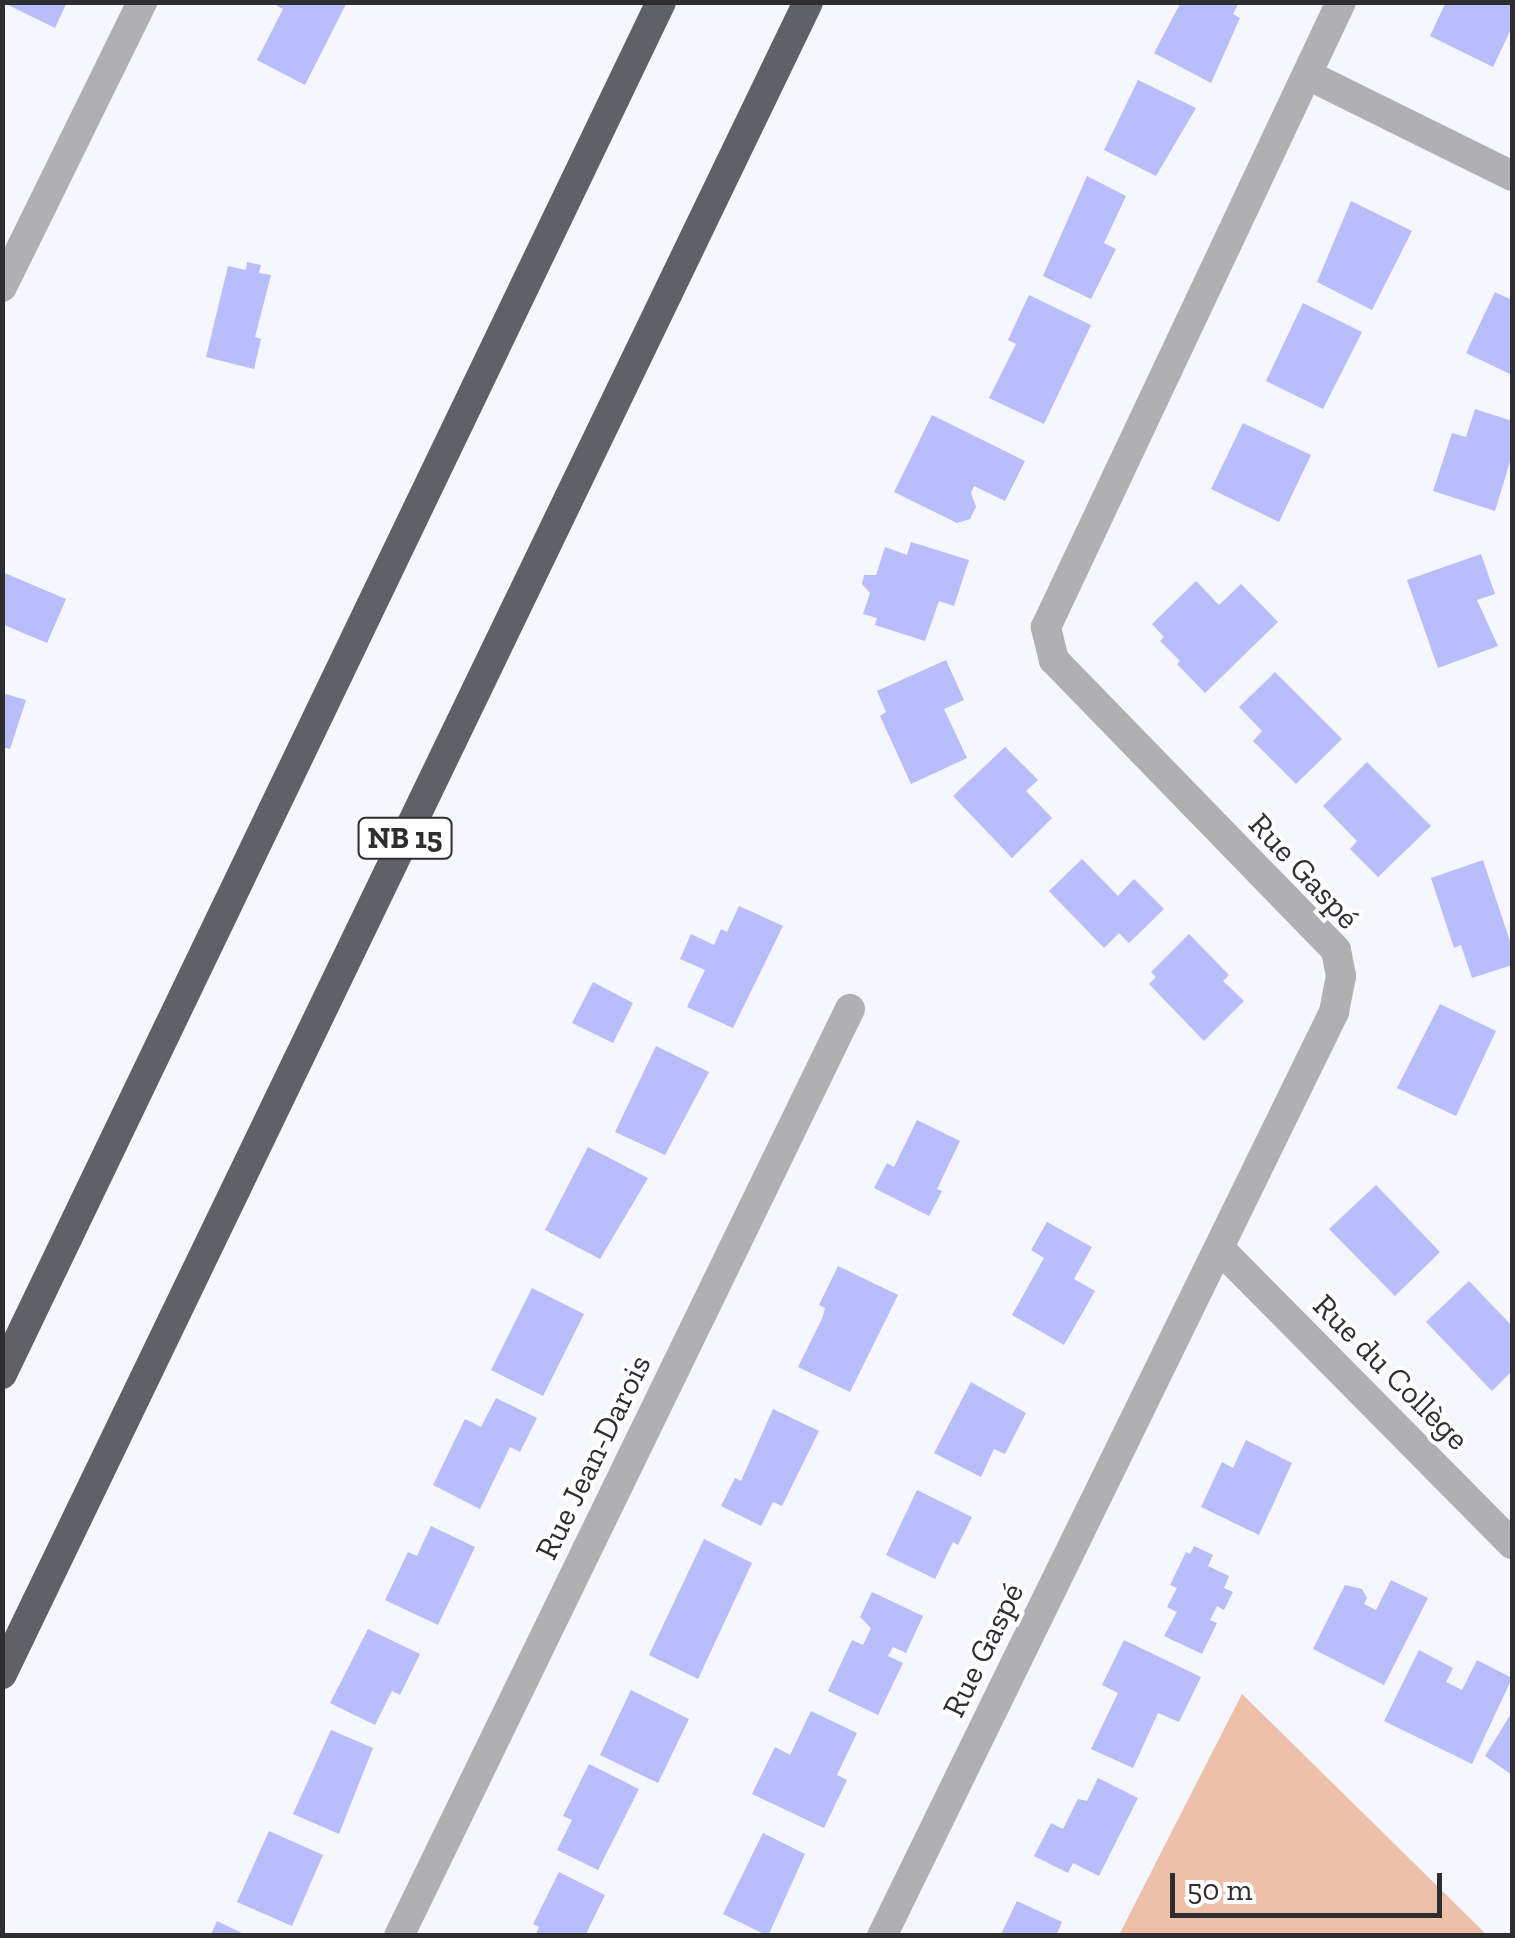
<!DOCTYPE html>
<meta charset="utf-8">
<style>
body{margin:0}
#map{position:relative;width:1515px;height:1938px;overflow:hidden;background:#f5f6fe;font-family:"Zilla Slab",serif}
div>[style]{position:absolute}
.green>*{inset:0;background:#eebfa9}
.building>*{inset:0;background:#b8bdfb}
.minor>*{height:30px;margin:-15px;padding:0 15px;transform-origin:15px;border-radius:15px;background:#b0b0b3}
.highway>*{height:30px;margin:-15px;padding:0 15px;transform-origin:15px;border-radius:15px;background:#606167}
span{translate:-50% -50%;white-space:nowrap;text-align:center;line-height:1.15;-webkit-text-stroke:8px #fff;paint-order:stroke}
.shield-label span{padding:2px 8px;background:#fff;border:2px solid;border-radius:8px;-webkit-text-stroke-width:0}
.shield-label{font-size:30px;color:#2e2e31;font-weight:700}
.street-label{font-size:32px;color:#2e2e31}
.frame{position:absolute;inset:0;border:5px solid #2e2e31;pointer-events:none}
.scale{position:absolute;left:1170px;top:1873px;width:272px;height:45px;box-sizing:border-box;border:5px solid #2e2e31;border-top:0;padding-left:12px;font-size:30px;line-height:35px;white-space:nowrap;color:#2e2e31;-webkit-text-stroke:8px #fff;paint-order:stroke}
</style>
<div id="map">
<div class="green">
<i style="clip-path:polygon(1242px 1694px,1487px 1935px,1119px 1935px)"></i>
</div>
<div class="building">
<i style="clip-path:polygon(2px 2px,67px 2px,55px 28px)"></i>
<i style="clip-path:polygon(270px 2px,347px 2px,305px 85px,257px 60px,283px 9px)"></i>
<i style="clip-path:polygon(1181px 2px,1239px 2px,1233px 14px,1240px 18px,1211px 83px,1154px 53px)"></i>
<i style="clip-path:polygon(1446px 2px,1512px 2px,1512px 27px,1493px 67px,1430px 36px)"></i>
<i style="clip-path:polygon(1138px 80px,1196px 108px,1156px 176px,1104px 150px)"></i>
<i style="clip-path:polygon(1087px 176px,1126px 196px,1104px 243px,1116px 249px,1091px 299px,1043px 276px)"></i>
<i style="clip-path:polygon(1351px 201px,1412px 231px,1372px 310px,1317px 282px)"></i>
<i style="clip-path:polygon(247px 262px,261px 265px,259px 273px,271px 275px,255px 337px,261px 339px,254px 369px,206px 357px,228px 266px,246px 270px)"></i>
<i style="clip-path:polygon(1495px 292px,1512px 300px,1512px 375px,1466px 353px)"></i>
<i style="clip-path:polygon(1029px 295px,1091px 325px,1044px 424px,989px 398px,1016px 344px,1008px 340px)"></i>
<i style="clip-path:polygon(1303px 303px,1362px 332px,1323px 409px,1266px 381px)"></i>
<i style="clip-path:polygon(1475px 409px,1512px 421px,1512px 455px,1495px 511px,1433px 491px,1452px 433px,1466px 437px)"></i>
<i style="clip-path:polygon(932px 415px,1025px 461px,1005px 501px,974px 486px,971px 493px,976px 507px,970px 519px,957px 523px,894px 492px)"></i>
<i style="clip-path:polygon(1243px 423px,1311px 455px,1279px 522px,1211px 489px)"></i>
<i style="clip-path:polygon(911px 542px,969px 560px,954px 606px,939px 601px,925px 641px,875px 625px,877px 618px,863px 614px,870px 593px,862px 584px,864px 575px,876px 575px,885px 547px,907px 555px)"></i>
<i style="clip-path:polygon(1481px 554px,1495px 594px,1477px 600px,1498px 646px,1438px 668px,1407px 580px)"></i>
<i style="clip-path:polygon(2px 572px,66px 599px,47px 643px,2px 624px)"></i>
<i style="clip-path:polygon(1196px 581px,1219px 605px,1241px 584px,1278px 622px,1205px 693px,1177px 664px,1180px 661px,1160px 641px,1164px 637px,1152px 624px)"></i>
<i style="clip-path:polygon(946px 660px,964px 700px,944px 709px,967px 758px,911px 784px,880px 716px,886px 712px,877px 691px)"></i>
<i style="clip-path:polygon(1275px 672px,1342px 739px,1296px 784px,1253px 741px,1262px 731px,1239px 707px)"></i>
<i style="clip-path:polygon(2px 693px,26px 700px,10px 749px,2px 747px)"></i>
<i style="clip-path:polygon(1005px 747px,1038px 780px,1026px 791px,1052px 818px,1012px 858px,953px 796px)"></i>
<i style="clip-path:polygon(1367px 762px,1431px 826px,1378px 877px,1350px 849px,1357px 841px,1323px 806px)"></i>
<i style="clip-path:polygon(1082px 859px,1118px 896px,1134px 879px,1164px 909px,1129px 943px,1119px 933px,1104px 948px,1049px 891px)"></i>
<i style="clip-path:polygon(1483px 860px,1512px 947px,1512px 965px,1472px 978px,1461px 945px,1454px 948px,1431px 878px)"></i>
<i style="clip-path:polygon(739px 906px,783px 926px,733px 1028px,687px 1007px,705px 970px,680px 959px,691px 934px,714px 945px,721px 929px,727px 932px)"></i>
<i style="clip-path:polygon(1189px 934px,1229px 975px,1223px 981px,1244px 1001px,1204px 1041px,1149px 984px,1156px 977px,1151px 972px)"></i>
<i style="clip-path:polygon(593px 982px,633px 1003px,613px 1043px,572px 1023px)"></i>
<i style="clip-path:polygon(1440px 1004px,1496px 1031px,1456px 1116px,1397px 1088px)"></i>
<i style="clip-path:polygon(656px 1046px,709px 1072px,665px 1155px,615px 1132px)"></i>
<i style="clip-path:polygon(917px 1120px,960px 1141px,937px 1189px,942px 1191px,929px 1216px,874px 1188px,887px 1163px,894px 1167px)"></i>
<i style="clip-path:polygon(588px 1147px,648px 1178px,600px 1259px,545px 1230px)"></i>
<i style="clip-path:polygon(1376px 1185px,1440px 1252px,1395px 1296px,1329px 1229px)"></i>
<i style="clip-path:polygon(1047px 1222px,1092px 1247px,1074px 1279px,1095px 1291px,1064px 1345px,1012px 1315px,1044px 1258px,1031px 1250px)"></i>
<i style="clip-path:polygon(838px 1266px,898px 1295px,850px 1392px,798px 1367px,822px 1319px,825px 1308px,819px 1305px)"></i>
<i style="clip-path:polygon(1469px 1281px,1512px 1326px,1512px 1371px,1492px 1391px,1426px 1322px)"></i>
<i style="clip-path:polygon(532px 1288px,584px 1314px,543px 1396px,491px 1370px)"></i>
<i style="clip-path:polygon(971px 1382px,1026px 1413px,1005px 1454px,994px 1449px,981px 1477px,934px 1453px)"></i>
<i style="clip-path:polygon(496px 1398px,537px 1418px,520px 1452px,510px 1447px,480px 1509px,433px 1485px,465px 1419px,481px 1427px)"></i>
<i style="clip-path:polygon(773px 1409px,819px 1431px,782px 1506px,773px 1502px,761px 1526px,721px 1506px,735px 1478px,741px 1481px)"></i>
<i style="clip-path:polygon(1246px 1440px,1292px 1463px,1259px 1535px,1201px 1507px,1222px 1462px,1233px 1468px)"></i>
<i style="clip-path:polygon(917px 1490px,972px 1517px,958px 1545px,953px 1542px,935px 1579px,886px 1555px)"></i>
<i style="clip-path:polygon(431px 1526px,475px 1547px,438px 1625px,385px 1600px,408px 1552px,417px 1556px)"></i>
<i style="clip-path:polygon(704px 1539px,752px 1563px,698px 1679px,649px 1655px)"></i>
<i style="clip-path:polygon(1194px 1546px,1213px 1555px,1208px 1566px,1229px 1576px,1224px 1588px,1233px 1592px,1224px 1610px,1217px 1606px,1210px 1620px,1217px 1623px,1202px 1654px,1164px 1636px,1177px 1612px,1167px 1607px,1177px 1588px,1170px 1585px,1186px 1552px,1190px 1554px)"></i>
<i style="clip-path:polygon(1391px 1580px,1428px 1598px,1384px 1685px,1313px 1649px,1345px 1585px,1362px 1589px,1367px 1598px,1364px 1604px,1376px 1610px)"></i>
<i style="clip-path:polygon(872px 1592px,923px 1616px,906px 1653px,893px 1647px,888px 1656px,903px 1663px,878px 1715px,828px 1691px,852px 1640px,863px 1645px,871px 1628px,860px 1617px)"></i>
<i style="clip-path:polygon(368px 1629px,420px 1654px,400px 1695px,392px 1691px,375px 1725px,330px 1703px)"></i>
<i style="clip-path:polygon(1124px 1640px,1201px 1677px,1179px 1722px,1158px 1713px,1133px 1768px,1091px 1749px,1118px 1693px,1102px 1685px)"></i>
<i style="clip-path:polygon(1419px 1650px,1453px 1668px,1446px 1682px,1462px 1690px,1477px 1660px,1512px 1678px,1472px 1764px,1384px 1721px)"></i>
<i style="clip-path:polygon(631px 1690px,689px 1719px,658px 1783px,600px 1755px)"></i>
<i style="clip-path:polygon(811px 1711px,857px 1733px,837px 1775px,847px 1780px,824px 1828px,752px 1794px,775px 1747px,790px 1755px)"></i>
<i style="clip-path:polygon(1512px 1712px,1512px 1775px,1485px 1756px)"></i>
<i style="clip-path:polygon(331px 1730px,373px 1748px,339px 1834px,293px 1814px)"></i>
<i style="clip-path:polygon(589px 1764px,639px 1789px,598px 1870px,557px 1850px,572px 1820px,563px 1816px)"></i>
<i style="clip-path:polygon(1098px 1778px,1138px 1798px,1099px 1876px,1073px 1863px,1068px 1873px,1034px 1856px,1051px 1823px,1063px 1829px,1078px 1799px,1087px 1801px)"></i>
<i style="clip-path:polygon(269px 1831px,323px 1855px,292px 1926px,237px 1902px)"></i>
<i style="clip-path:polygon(763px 1833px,805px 1854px,768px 1936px,723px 1914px)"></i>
<i style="clip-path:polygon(559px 1872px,605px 1895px,585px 1936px,535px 1936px,539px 1927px,533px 1924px)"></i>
<i style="clip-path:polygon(1017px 1901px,1062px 1922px,1056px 1936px,1000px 1936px)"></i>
<i style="clip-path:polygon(217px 1921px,248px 1936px,210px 1936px)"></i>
</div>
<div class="minor">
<i style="left:1310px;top:76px;width:225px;rotate:26.3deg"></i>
<i style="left:2px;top:287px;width:318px;rotate:-63.8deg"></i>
<i style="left:1220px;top:1249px;width:415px;rotate:45.3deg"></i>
<i style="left:399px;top:1936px;width:1031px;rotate:-64.06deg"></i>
<i style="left:882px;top:1936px;width:1029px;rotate:-63.93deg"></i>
<i style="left:1334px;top:1012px;width:37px;rotate:-79deg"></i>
<i style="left:1341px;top:976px;width:26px;rotate:-101deg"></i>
<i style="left:1336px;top:950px;width:405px;rotate:-134.2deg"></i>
<i style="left:1054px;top:660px;width:34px;rotate:-104deg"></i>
<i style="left:1046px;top:627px;width:691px;rotate:-64.73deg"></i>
</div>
<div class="highway">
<i style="left:2px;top:1374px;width:1522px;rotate:-64.34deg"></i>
<i style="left:2px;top:1674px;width:1856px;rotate:-64.26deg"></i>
</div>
<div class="shield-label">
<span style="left:405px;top:838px">NB 15</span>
</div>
<div class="street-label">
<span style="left:1304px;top:871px;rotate:47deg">Rue Gaspé</span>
<span style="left:1391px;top:1372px;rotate:45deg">Rue du Collège</span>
<span style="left:593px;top:1457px;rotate:-64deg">Rue Jean-Darois</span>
<span style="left:983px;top:1650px;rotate:-64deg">Rue Gaspé</span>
</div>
<div class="frame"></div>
<div class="scale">50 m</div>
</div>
